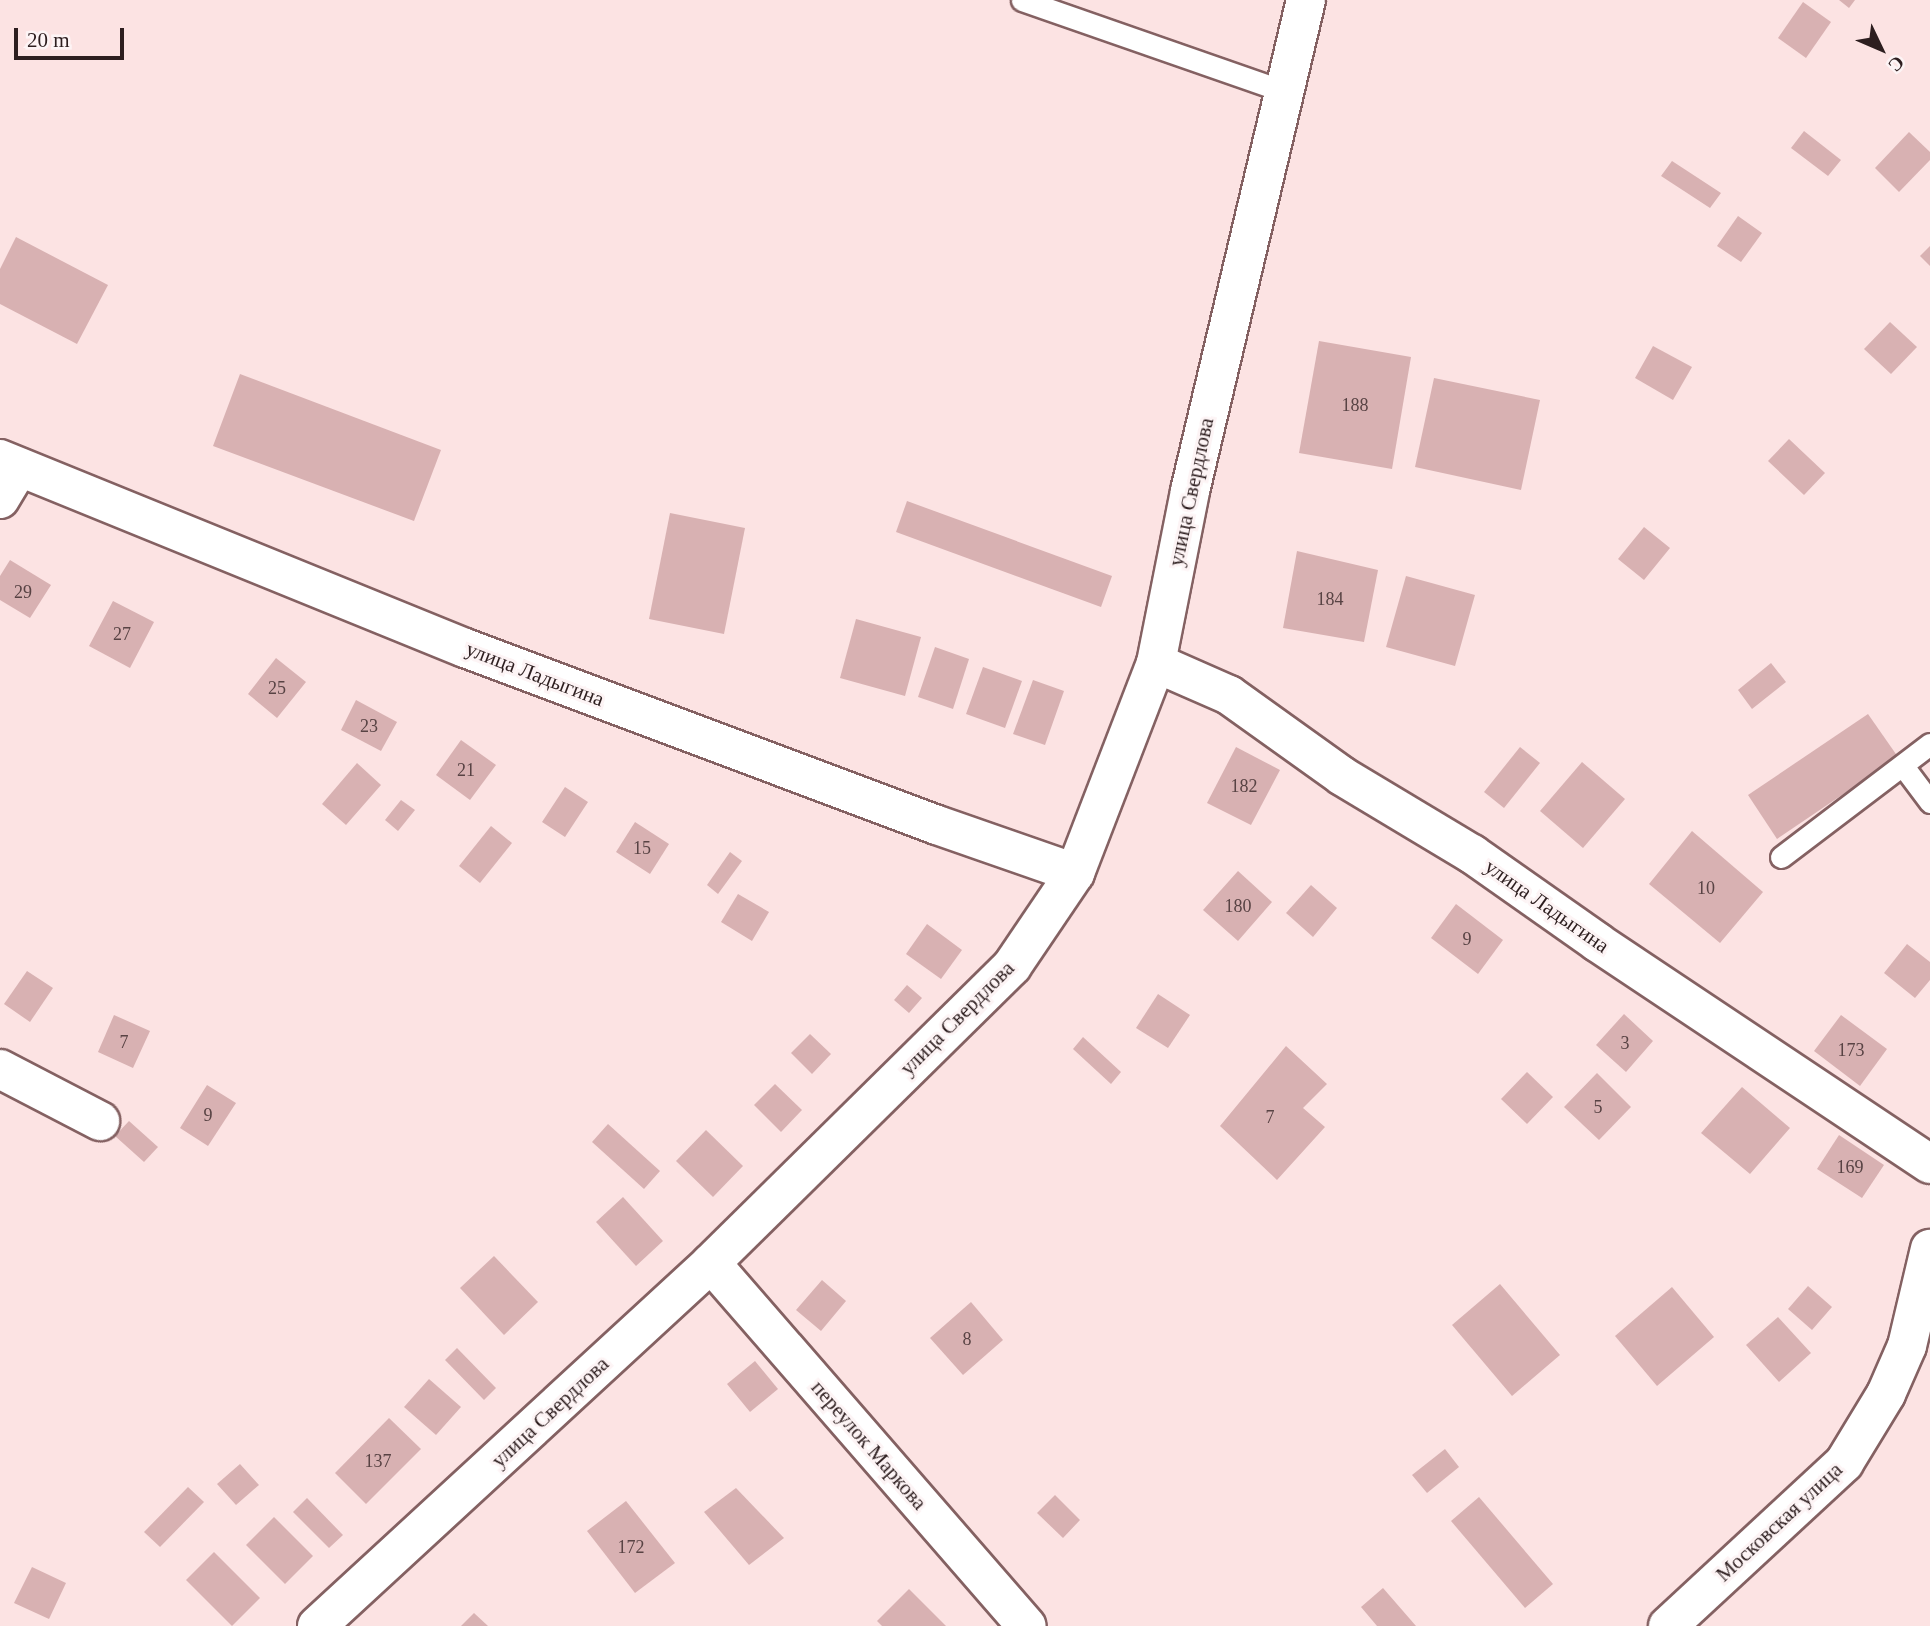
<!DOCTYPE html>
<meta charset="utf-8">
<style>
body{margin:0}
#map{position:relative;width:1930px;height:1626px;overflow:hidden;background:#fce3e3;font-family:"Times New Roman",serif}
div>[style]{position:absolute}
.building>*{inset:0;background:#d8b1b2}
.roads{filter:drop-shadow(2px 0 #846162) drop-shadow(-2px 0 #846162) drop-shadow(0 2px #846162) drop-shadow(0 -2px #846162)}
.service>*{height:21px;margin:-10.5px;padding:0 10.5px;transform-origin:10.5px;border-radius:10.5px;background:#fff}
.minor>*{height:38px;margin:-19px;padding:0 19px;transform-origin:19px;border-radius:19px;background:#fff}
span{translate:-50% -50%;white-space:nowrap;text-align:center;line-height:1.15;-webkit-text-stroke:6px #fdf4f5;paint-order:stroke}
.number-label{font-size:18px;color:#584344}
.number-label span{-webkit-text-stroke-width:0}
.street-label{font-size:21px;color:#2d1e1f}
.north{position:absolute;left:1846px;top:14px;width:70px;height:70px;-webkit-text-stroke:5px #fdf4f5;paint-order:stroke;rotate:134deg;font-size:19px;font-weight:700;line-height:28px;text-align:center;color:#2d1e1f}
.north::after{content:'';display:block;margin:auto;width:24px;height:32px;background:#2d1e1f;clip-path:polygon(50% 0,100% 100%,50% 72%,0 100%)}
.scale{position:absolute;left:14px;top:28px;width:110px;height:32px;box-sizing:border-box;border:4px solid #2d1e1f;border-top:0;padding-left:9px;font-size:21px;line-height:24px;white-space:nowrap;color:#2d1e1f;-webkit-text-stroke:5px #fdf4f5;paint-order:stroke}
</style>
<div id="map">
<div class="building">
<i style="clip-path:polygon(1839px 0,1855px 0,1849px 8px)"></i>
<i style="clip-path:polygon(1803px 2px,1831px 22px,1806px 58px,1778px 38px)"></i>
<i style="clip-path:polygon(1804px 131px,1841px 160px,1828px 176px,1791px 148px)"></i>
<i style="clip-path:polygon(1909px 132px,1930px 152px,1930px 160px,1899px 192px,1875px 168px)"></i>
<i style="clip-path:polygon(1672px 161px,1721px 193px,1710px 208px,1661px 176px)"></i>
<i style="clip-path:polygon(1738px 216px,1762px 233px,1741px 262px,1717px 246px)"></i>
<i style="clip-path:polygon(16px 237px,108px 285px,77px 344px,0 304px,0 269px)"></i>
<i style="clip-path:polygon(1930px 246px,1930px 266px,1920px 256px)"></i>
<i style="clip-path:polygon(1890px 322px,1917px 347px,1891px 374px,1864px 349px)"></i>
<i style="clip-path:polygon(1319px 341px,1411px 357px,1392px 469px,1299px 453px)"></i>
<i style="clip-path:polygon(1653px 346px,1692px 367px,1673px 400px,1635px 378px)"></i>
<i style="clip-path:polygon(240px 374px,441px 450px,414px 521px,213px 446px)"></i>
<i style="clip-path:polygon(1434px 378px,1540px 400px,1521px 490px,1415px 467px)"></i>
<i style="clip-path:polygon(1789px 439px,1825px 473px,1804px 495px,1768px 461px)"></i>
<i style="clip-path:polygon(907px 501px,1112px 576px,1101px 607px,896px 532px)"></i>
<i style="clip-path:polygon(670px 513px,745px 528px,724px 634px,649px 619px)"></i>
<i style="clip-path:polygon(1644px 527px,1670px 548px,1644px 580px,1618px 559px)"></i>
<i style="clip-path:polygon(1297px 551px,1378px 570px,1364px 642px,1283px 628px)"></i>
<i style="clip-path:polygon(10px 560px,51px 585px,30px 618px,0 600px,0 576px)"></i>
<i style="clip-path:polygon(1406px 576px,1475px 595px,1455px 666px,1386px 647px)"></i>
<i style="clip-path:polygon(113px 601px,154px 622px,130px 668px,89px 646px)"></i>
<i style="clip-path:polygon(856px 619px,921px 637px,905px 696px,840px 678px)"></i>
<i style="clip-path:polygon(935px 647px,969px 659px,953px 709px,918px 697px)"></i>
<i style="clip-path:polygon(276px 658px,306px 682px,277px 718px,248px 694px)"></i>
<i style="clip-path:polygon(1771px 663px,1786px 682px,1752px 709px,1738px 690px)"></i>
<i style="clip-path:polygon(983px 667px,1022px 681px,1005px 728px,966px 714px)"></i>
<i style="clip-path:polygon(1033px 680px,1064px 691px,1045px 745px,1013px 734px)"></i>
<i style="clip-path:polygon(356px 700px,397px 722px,381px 751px,341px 730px)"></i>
<i style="clip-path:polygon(1868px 714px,1898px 757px,1777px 839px,1748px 795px)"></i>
<i style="clip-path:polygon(461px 740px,496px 765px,470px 800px,436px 775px)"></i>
<i style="clip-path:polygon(1236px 747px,1280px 770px,1251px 825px,1207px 803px)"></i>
<i style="clip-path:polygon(1520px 747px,1540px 763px,1504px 808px,1484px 792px)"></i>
<i style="clip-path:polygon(1582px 762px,1625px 799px,1583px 848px,1540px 811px)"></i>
<i style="clip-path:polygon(357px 763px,381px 785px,346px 825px,322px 804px)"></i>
<i style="clip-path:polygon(565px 787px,588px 802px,565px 837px,542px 822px)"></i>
<i style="clip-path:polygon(401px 800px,415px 810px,398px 831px,385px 820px)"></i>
<i style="clip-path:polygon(635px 822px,669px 844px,650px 874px,616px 852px)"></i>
<i style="clip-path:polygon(491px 826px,512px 843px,480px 883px,459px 866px)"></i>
<i style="clip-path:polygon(1692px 831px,1763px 892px,1720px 943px,1649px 884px)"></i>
<i style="clip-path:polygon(730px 852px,742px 861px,718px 894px,707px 885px)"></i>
<i style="clip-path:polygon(1238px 871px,1272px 902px,1238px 941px,1203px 910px)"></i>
<i style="clip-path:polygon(1311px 885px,1337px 908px,1313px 937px,1286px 913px)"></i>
<i style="clip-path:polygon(738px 894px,769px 912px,752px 941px,721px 922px)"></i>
<i style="clip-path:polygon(1456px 904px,1503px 940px,1478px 974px,1431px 938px)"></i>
<i style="clip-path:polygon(927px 924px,962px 950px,941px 979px,906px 954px)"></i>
<i style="clip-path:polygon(1907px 944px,1930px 962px,1930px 980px,1915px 998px,1884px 973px)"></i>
<i style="clip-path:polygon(27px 971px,53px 988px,30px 1022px,4px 1004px)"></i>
<i style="clip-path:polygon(907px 985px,922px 998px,909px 1013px,894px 1000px)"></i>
<i style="clip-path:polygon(1158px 994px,1190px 1015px,1168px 1048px,1136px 1028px)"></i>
<i style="clip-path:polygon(1624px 1014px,1653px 1041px,1626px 1072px,1596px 1045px)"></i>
<i style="clip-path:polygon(114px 1015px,150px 1031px,133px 1068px,98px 1052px)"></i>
<i style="clip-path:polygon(1841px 1015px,1887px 1049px,1860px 1086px,1814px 1051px)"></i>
<i style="clip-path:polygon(810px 1034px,831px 1054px,812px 1074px,791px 1053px)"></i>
<i style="clip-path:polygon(1083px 1037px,1121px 1072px,1111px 1084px,1073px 1049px)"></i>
<i style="clip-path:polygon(1286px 1046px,1327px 1084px,1303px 1108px,1325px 1127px,1277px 1180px,1220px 1126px)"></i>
<i style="clip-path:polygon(1527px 1072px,1553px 1097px,1527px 1124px,1501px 1099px)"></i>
<i style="clip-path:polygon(1597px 1073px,1631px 1107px,1599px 1140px,1564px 1107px)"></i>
<i style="clip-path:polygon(775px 1084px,802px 1110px,781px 1132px,754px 1105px)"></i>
<i style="clip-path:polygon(207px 1085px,236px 1103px,208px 1146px,180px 1128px)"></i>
<i style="clip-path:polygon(1742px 1087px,1790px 1128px,1750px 1174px,1701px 1133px)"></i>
<i style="clip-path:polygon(129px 1121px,158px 1147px,144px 1162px,115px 1136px)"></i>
<i style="clip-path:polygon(608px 1124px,660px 1171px,644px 1189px,592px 1142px)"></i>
<i style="clip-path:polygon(706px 1130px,743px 1166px,713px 1197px,676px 1161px)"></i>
<i style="clip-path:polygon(1839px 1135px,1884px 1165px,1862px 1198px,1817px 1169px)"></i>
<i style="clip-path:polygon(623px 1197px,663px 1241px,636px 1266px,596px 1222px)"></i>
<i style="clip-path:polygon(494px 1256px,538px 1302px,504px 1335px,460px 1288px)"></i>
<i style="clip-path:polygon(822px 1280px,846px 1301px,821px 1331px,796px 1310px)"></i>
<i style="clip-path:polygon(1500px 1284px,1560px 1355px,1512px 1396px,1452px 1325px)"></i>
<i style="clip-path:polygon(1808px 1286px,1832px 1307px,1812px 1330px,1788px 1309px)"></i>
<i style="clip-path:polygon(1672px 1287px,1714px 1337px,1657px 1386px,1615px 1336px)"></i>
<i style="clip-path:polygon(971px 1302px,1003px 1340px,963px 1375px,930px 1338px)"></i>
<i style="clip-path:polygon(1778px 1317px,1811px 1353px,1779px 1382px,1746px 1345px)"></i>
<i style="clip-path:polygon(457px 1348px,496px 1388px,484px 1400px,445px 1360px)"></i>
<i style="clip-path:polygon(755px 1361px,778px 1389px,750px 1412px,727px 1384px)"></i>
<i style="clip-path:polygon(429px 1379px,461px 1407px,436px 1435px,404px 1407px)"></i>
<i style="clip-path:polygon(389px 1418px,421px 1449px,366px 1504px,335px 1473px)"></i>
<i style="clip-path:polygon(1445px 1449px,1459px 1467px,1427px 1493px,1412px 1475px)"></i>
<i style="clip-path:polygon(240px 1464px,259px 1485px,236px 1505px,217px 1484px)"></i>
<i style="clip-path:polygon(188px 1487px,204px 1502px,160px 1547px,144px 1532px)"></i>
<i style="clip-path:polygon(736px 1488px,784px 1538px,749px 1565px,704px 1512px)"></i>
<i style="clip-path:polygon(1055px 1495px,1080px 1520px,1063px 1538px,1037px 1513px)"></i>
<i style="clip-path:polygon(1479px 1497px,1553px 1584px,1525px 1608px,1451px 1521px)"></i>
<i style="clip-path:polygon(307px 1498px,343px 1535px,329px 1548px,293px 1512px)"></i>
<i style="clip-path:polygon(626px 1501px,675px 1563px,635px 1593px,587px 1531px)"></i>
<i style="clip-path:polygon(274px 1517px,313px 1556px,285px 1584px,246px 1545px)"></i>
<i style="clip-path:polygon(214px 1552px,260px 1598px,232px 1626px,186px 1580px)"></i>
<i style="clip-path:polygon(32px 1567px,66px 1583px,49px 1619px,14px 1603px)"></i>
<i style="clip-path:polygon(1383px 1588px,1416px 1626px,1377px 1626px,1361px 1607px)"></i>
<i style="clip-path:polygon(909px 1589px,946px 1626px,882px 1626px,877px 1621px)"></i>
<i style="clip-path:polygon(474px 1613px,488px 1626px,461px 1626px)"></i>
</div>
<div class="roads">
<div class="service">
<i style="left:1022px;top:0;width:277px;rotate:19.2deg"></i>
<i style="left:1903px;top:766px;width:45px;rotate:53.1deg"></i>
<i style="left:1781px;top:857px;width:187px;rotate:-37.2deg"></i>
</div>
<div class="minor">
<i style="left:0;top:459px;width:502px;rotate:22.12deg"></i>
<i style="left:465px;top:648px;width:504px;rotate:20.56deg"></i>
<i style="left:937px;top:825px;width:146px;rotate:19.2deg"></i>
<i style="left:0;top:499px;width:37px;rotate:-59deg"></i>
<i style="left:1156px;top:663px;width:80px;rotate:23.7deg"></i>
<i style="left:1229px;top:695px;width:139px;rotate:35.6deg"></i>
<i style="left:1342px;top:776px;width:152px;rotate:31deg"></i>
<i style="left:1472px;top:854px;width:153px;rotate:35.1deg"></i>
<i style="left:1597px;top:942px;width:400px;rotate:33.7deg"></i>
<i style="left:0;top:1069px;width:113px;rotate:27.5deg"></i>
<i style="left:711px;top:1263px;width:481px;rotate:49deg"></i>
<i style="left:317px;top:1626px;width:536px;rotate:-42.65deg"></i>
<i style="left:711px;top:1263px;width:423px;rotate:-44.6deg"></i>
<i style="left:1012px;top:966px;width:112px;rotate:-55.9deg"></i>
<i style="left:1075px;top:873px;width:225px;rotate:-68.9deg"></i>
<i style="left:1156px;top:663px;width:175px;rotate:-78.8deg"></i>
<i style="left:1190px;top:491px;width:505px;rotate:-76.71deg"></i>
<i style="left:1668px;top:1626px;width:240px;rotate:-42.8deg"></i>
<i style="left:1844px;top:1463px;width:81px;rotate:-58.7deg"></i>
<i style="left:1886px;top:1394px;width:52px;rotate:-66.4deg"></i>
<i style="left:1907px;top:1346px;width:100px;rotate:-76.7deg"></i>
</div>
</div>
<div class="number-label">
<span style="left:1355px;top:405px">188</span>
<span style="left:23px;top:592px">29</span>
<span style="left:1330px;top:599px">184</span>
<span style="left:122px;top:634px">27</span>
<span style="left:277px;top:688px">25</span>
<span style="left:369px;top:726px">23</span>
<span style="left:466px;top:770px">21</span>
<span style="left:1244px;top:786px">182</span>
<span style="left:642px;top:848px">15</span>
<span style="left:1706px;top:888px">10</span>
<span style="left:1238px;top:906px">180</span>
<span style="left:1467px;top:939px">9</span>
<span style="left:124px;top:1042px">7</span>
<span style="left:1625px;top:1043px">3</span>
<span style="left:1851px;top:1050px">173</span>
<span style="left:1598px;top:1107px">5</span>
<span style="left:208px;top:1115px">9</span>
<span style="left:1270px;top:1117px">7</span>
<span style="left:1850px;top:1167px">169</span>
<span style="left:967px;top:1339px">8</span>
<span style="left:378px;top:1461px">137</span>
<span style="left:631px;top:1547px">172</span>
</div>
<div class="street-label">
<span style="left:1191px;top:492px;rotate:-78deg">улица Свердлова</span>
<span style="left:535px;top:674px;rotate:21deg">улица Ладыгина</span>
<span style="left:1547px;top:906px;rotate:35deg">улица Ладыгина</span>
<span style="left:957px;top:1018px;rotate:-45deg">улица Свердлова</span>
<span style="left:550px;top:1412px;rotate:-43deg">улица Свердлова</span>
<span style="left:869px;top:1445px;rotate:49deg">переулок Маркова</span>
<span style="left:1779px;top:1522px;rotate:-43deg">Московская улица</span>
</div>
<div class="north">С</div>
<div class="scale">20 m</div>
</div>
